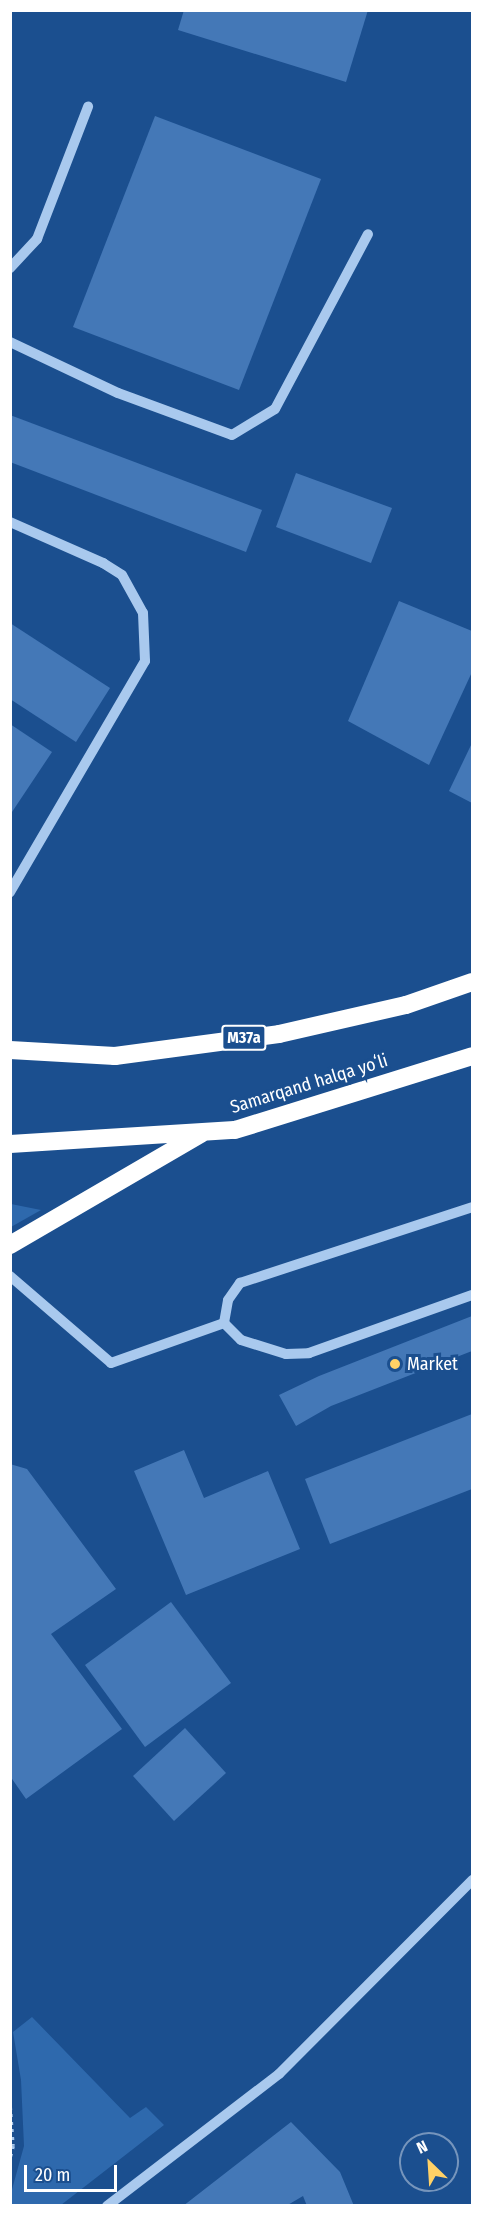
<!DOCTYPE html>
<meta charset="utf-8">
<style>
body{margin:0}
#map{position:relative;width:483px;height:2216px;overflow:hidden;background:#1b4f8f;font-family:"Fira Sans Condensed",sans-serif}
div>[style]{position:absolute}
.green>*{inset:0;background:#2e69ad}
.building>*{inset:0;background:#4478b7}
.path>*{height:4px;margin-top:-2px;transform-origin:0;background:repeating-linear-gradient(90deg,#a9c9ee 0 3px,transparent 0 7.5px)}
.minor>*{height:10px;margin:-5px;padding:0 5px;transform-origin:5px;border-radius:5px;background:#a9c9ee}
.highway>*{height:18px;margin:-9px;padding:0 9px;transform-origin:9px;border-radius:9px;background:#fff}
.dots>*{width:16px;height:16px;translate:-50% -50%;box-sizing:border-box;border:3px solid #1b4f8f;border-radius:50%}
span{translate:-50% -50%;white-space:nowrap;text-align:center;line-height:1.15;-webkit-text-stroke:6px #1b4f8f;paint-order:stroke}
.shield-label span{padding:2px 4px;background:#1b4f8f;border:2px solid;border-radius:4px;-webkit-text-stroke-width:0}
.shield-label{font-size:16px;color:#fff;font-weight:700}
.street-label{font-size:18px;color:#fff}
.poi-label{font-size:18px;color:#fff}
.left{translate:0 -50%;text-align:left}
.frame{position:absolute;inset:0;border:12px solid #fff;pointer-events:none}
.north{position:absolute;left:399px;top:2132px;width:60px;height:60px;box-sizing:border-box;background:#1b4f8f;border:2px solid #7695bc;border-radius:50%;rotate:335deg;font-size:16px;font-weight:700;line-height:24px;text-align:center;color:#fff}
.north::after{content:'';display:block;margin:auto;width:21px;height:27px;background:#ffd166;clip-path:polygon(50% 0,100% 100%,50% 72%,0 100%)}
.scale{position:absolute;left:24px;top:2165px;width:93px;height:27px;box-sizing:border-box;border:3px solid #fff;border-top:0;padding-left:8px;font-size:18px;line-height:21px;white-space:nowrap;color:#fff;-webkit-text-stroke:4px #1b4f8f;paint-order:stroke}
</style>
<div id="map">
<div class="green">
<i style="clip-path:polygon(11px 1204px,41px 1210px,11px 1227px)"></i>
<i style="clip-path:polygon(32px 2017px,130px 2118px,146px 2107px,164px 2125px,61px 2205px,11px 2205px,11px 2193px,24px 2146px,21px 2080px,13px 2032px)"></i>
</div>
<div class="building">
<i style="clip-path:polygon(184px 10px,368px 10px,346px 82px,178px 30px)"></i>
<i style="clip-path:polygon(155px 116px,321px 179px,239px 390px,73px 327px)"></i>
<i style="clip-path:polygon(10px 415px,262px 510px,246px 552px,10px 462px)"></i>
<i style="clip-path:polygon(296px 473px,392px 508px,371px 563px,276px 527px)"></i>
<i style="clip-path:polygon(399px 601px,472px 631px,472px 672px,429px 765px,348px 721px)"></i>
<i style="clip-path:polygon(10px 623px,110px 688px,76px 742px,10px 699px)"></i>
<i style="clip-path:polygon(10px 724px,52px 752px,10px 815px)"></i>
<i style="clip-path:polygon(472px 743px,472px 803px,449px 791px)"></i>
<i style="clip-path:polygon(472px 1316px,472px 1351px,331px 1406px,296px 1426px,279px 1395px,319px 1376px)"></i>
<i style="clip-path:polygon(472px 1414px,472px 1489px,330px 1544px,305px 1479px)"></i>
<i style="clip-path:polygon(184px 1450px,204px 1498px,268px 1471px,300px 1549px,186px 1595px,134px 1471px)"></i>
<i style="clip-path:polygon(10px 1464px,27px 1469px,116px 1589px,51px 1634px,122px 1729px,26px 1799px,10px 1776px)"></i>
<i style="clip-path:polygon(171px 1602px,231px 1683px,145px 1747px,85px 1665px)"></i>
<i style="clip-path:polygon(185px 1728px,226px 1773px,174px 1821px,133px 1776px)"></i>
<i style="clip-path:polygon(291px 2122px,340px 2172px,354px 2206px,307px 2206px,303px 2196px,286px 2206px,183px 2206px)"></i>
</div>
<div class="path">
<i style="left:10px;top:2107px;width:39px;rotate:86deg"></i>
<i style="left:13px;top:2146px;width:11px;rotate:105deg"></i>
</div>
<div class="minor">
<i style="left:10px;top:268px;width:40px;rotate:-47deg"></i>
<i style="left:37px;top:239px;width:142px;rotate:-68.9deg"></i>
<i style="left:10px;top:342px;width:119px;rotate:25.3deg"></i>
<i style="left:118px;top:393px;width:121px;rotate:20.2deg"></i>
<i style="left:232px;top:435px;width:50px;rotate:-31.2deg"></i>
<i style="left:275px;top:409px;width:198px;rotate:-62deg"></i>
<i style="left:10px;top:522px;width:102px;rotate:23.8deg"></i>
<i style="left:103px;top:563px;width:22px;rotate:32deg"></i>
<i style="left:122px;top:575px;width:43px;rotate:61.1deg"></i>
<i style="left:143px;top:613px;width:48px;rotate:87.6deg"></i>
<i style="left:145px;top:661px;width:268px;rotate:120.3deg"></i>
<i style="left:10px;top:1276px;width:133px;rotate:40.7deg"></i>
<i style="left:111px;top:1363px;width:120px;rotate:-19.5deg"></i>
<i style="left:224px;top:1323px;width:24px;rotate:45deg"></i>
<i style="left:241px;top:1340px;width:47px;rotate:17.3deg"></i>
<i style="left:286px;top:1354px;width:23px;rotate:-2deg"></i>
<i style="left:309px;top:1353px;width:173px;rotate:-19.6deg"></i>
<i style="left:224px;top:1323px;width:23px;rotate:-80deg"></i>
<i style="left:228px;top:1300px;width:21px;rotate:-55deg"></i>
<i style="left:240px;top:1283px;width:244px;rotate:-18.1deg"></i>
<i style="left:107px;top:2206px;width:217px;rotate:-37.5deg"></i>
<i style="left:279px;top:2074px;width:274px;rotate:-45.1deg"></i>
</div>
<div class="highway">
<i style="left:10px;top:1050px;width:105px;rotate:3.3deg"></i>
<i style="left:115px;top:1056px;width:165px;rotate:-7.6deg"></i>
<i style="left:279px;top:1034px;width:130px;rotate:-12.9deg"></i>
<i style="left:406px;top:1005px;width:70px;rotate:-19.2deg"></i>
<i style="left:10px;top:1144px;width:225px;rotate:-3.6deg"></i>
<i style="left:235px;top:1130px;width:248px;rotate:-17.3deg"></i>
<i style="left:10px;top:1245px;width:221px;rotate:-30.2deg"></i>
</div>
<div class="dots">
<i style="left:395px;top:1364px;background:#ffd166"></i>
</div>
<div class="shield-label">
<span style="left:244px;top:1038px">M37a</span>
</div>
<div class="street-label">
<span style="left:309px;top:1084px;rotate:-17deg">Samarqand halqa yoʻli</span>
</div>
<div class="poi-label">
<span class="left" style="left:407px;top:1364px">Market</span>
</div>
<div class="frame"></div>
<div class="north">N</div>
<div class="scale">20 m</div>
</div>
